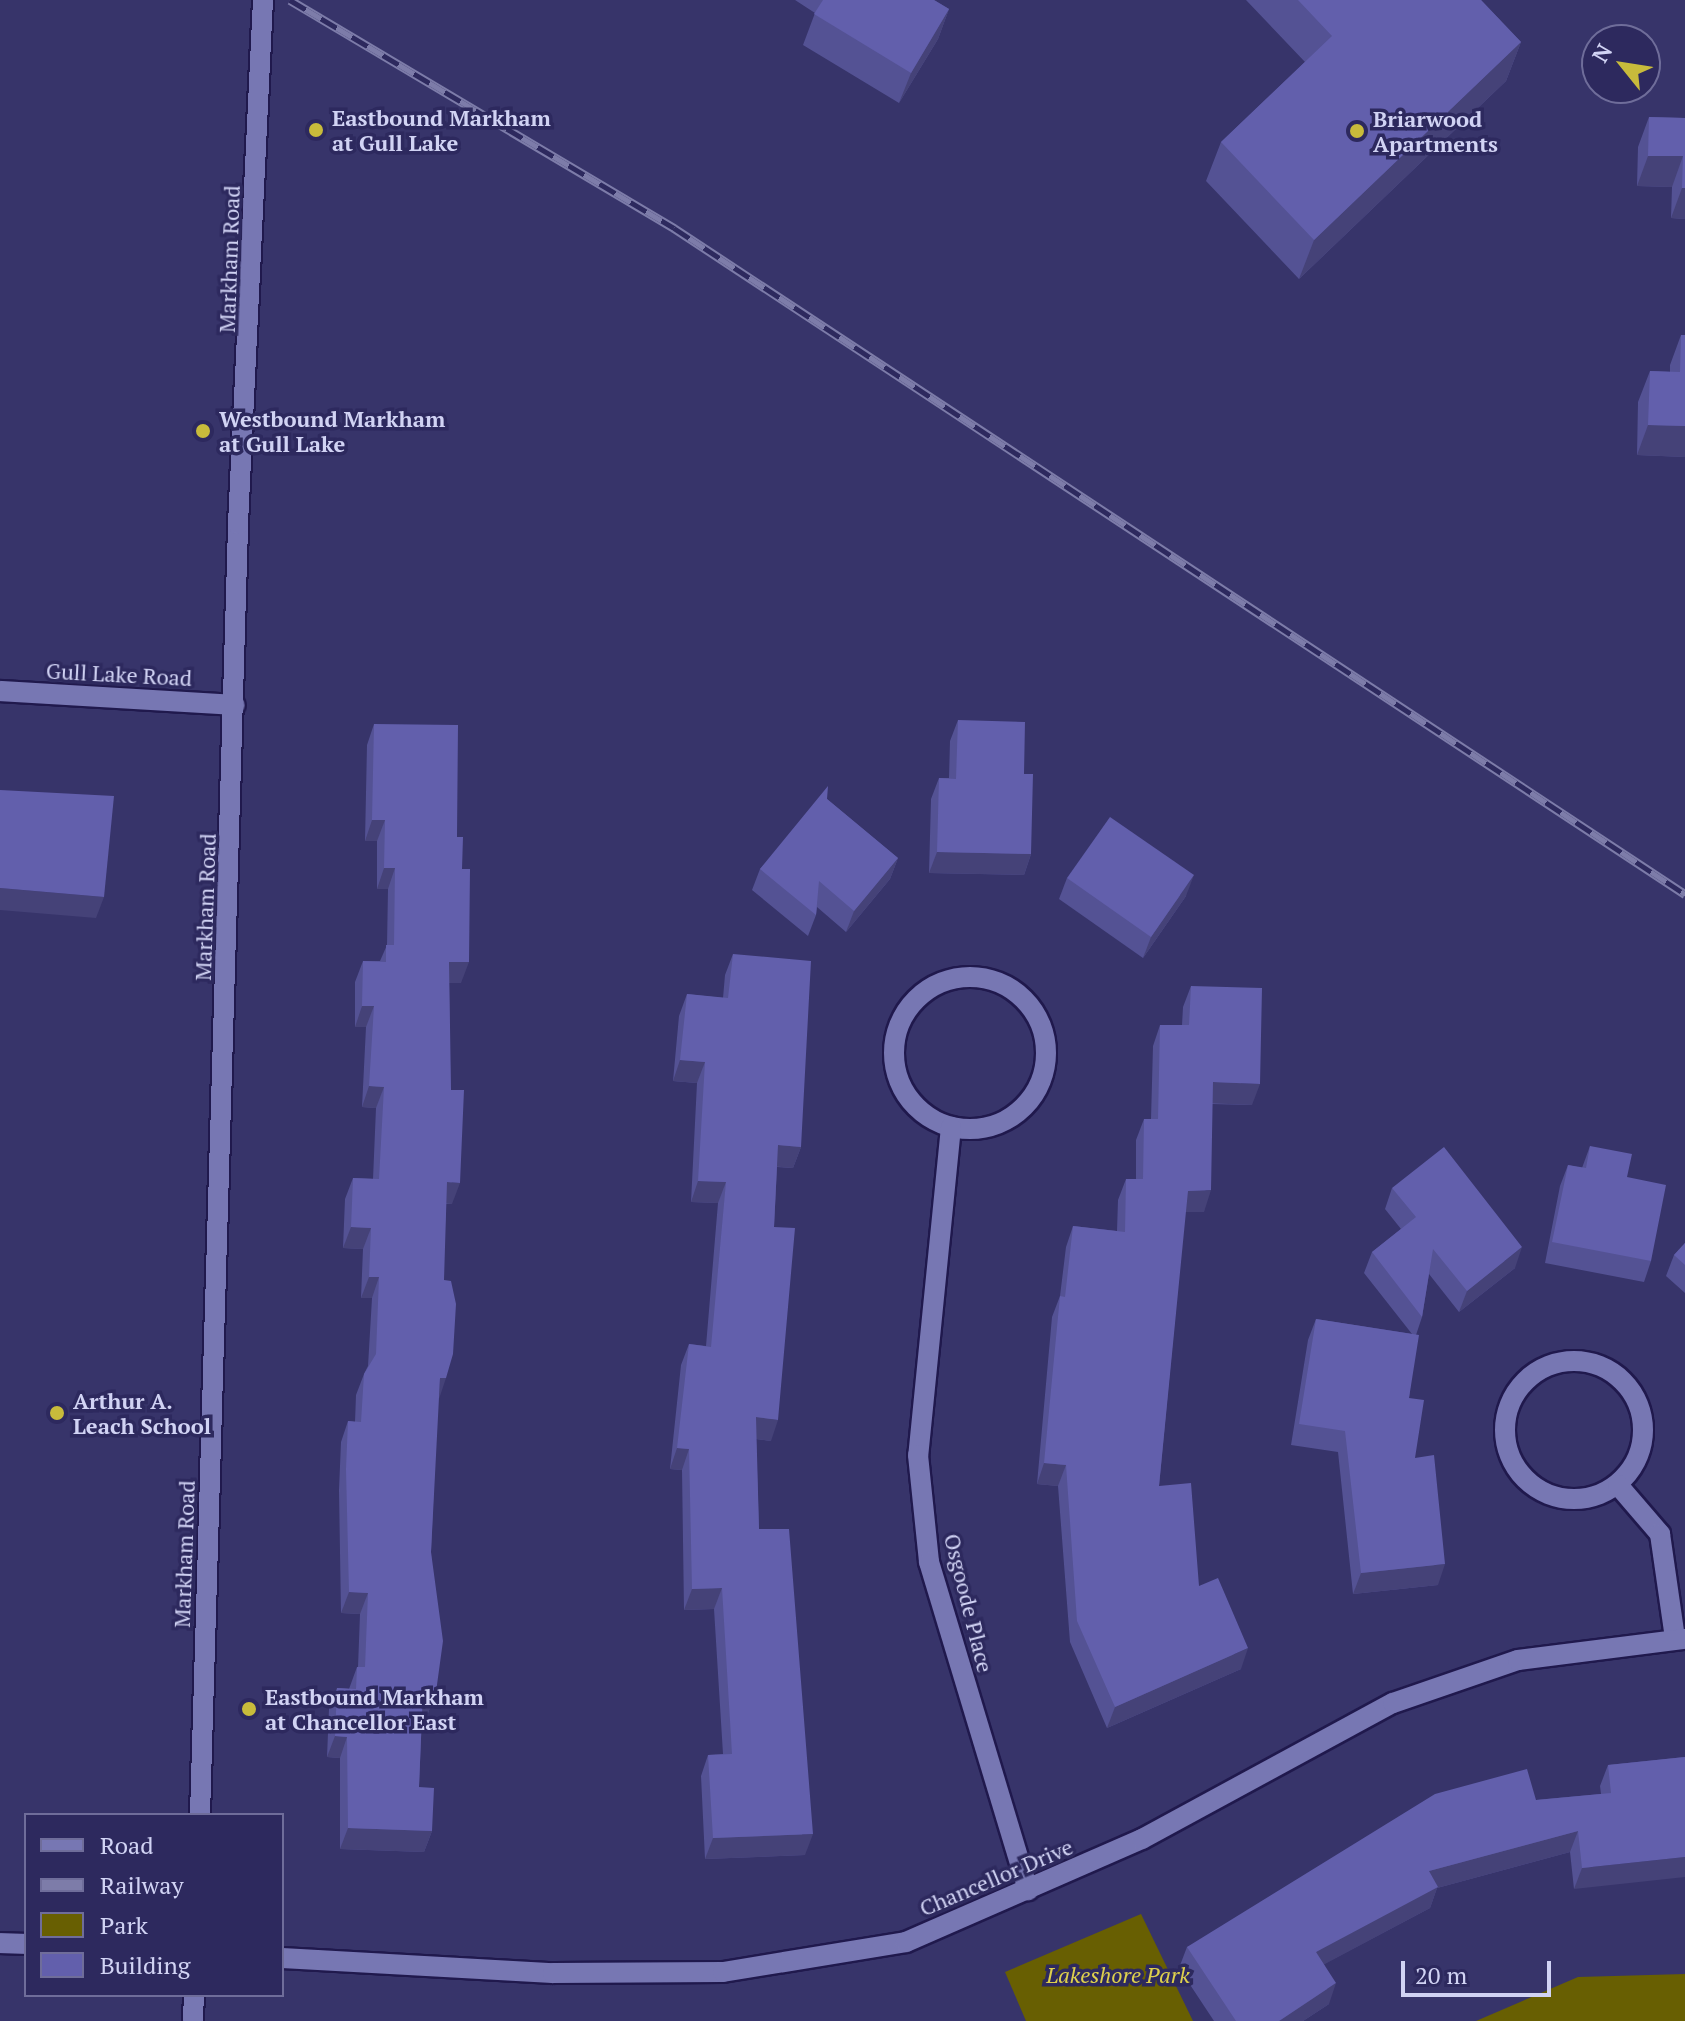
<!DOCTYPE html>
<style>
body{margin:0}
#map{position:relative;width:1685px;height:2021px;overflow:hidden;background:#37346a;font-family:"PT Serif",serif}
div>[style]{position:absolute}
.green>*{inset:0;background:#685f02}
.roads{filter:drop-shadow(2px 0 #20194d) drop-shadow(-2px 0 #20194d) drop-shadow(0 2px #20194d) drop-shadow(0 -2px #20194d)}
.street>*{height:20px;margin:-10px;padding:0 10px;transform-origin:10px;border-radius:10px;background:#7777b3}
.street>.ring{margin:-10px;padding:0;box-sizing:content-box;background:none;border:20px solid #7777b3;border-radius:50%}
.secondary>*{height:20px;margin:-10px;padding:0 10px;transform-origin:10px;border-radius:10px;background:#7777b3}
.rail>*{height:9px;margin-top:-4.5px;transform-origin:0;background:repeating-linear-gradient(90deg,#2d295e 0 18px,#7d7ca9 0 36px);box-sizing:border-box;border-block:2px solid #7d7ca9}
.wall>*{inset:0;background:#545294}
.shaded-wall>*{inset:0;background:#454278}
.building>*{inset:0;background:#625fac}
.dots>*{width:22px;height:22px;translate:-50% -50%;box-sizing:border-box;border:4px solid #2d295e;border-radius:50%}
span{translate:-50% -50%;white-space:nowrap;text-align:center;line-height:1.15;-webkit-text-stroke:7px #2d295e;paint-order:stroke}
.poi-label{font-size:22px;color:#d1d3f4;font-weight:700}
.left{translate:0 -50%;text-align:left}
.street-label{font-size:22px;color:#d1d3f4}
.park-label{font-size:22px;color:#ded04d;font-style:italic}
.legend{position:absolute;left:24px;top:1813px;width:260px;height:184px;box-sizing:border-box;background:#2d295e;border:2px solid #6f6d9a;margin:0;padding:10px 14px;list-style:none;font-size:24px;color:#d1d3f4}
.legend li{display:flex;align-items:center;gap:16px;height:40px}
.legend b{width:40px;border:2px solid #6f6d9a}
.north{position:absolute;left:1581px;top:24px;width:80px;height:80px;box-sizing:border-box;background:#2d295e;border:2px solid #6f6d9a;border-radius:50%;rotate:300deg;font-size:22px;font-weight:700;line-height:32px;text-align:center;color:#d1d3f4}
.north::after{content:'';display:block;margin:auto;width:28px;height:36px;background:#c8bb3b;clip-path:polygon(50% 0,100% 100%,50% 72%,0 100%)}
.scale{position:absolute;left:1401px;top:1961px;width:150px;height:36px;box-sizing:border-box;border:4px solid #d1d3f4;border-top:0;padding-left:10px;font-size:24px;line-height:28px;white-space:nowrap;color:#d1d3f4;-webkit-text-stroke:6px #2d295e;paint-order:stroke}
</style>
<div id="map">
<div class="green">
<i style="clip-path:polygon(1141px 1914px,1193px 2021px,1026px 2021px,1005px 1972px)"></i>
<i style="clip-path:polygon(1685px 1974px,1685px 2021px,1476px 2021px,1578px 1977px)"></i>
</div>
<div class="roads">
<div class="street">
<i style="left:0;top:691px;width:235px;rotate:3.4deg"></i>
<i class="ring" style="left:894px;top:977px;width:132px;height:132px"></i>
<i style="left:951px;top:1127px;width:330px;rotate:95.7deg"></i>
<i style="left:918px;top:1455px;width:108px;rotate:84.1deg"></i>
<i style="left:929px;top:1562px;width:343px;rotate:73.2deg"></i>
<i class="ring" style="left:1505px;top:1361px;width:118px;height:118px"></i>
<i style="left:1618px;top:1485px;width:65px;rotate:49.4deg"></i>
<i style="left:1660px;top:1534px;width:105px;rotate:81.8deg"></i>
</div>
<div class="secondary">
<i style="left:200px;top:1815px;width:1292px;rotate:-88.31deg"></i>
<i style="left:238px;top:524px;width:525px;rotate:-87.27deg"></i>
<i style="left:0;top:1943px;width:26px;rotate:2deg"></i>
<i style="left:282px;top:1958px;width:271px;rotate:3.2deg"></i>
<i style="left:553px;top:1973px;width:170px;rotate:-0.3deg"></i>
<i style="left:723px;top:1972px;width:185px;rotate:-9.3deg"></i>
<i style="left:906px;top:1942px;width:257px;rotate:-23.6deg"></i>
<i style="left:1142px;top:1839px;width:285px;rotate:-28.5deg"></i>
<i style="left:1393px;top:1703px;width:132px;rotate:-19deg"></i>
<i style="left:1518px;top:1660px;width:168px;rotate:-7.2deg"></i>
<i style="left:193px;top:2021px;width:26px;rotate:-88deg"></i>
</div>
</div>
<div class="rail">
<i style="left:290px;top:0;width:447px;rotate:30.7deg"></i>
<i style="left:674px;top:228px;width:1211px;rotate:33.38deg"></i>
</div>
<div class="wall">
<i style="clip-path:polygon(795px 0,934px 0,949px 9px,938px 39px,899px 103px,803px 45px,815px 13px)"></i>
<i style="clip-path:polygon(1246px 0,1481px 0,1521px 42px,1506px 81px,1299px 279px,1206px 181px,1221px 142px,1305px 62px)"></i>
<i style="clip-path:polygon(1649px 117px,1685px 118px,1685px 219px,1671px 218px,1672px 187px,1637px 186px,1638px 147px)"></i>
<i style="clip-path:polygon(1681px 335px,1685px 335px,1685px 457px,1637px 455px,1638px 402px,1650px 371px,1670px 372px,1670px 365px)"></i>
<i style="clip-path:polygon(958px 720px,1024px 774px,1031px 854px,1024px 875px,929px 873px,931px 799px,939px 778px,949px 778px,950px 741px)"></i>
<i style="clip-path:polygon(374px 724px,457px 837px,461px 983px,449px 983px,452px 1204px,446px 1204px,431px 1552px,436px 1692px,428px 1713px,422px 1713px,419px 1787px,432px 1831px,424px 1852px,340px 1849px,340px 1758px,327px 1757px,329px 1709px,337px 1688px,349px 1689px,357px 1667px,358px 1667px,360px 1614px,341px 1613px,339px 1490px,341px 1442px,348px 1421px,355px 1422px,356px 1395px,364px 1374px,368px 1366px,372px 1298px,361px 1298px,363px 1249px,343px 1248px,345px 1199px,353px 1178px,373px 1179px,376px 1108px,362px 1107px,366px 1027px,355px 1027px,355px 982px,363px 961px,380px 961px,387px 945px,388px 889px,377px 889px,377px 841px,365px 841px,367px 745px)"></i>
<i style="clip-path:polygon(827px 799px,898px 858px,890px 879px,846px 932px,817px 907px,816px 915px,808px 936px,752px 890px,760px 869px)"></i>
<i style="clip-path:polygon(1067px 878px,1186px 896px,1143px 958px,1059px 899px)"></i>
<i style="clip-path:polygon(733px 954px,801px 1147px,793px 1168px,777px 1167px,774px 1227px,771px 1441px,756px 1439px,759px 1529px,805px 1855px,705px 1859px,701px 1776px,708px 1755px,723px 1754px,714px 1609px,684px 1610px,682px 1470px,670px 1469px,681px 1365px,689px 1344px,706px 1346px,718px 1203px,691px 1202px,697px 1083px,673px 1081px,679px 1016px,687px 994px,723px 998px,725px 975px)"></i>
<i style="clip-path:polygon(1191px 986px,1252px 1105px,1212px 1104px,1204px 1212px,1185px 1212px,1159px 1486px,1199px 1586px,1241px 1669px,1107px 1728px,1070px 1642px,1058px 1486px,1037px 1484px,1052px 1317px,1060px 1296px,1066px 1247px,1073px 1226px,1117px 1231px,1118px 1200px,1126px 1179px,1136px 1179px,1136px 1140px,1144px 1119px,1151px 1119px,1153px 1046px,1160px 1025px,1182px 1025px,1183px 1007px)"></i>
<i style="clip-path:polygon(1590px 1146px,1627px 1177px,1651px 1261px,1644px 1282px,1545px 1263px,1560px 1186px,1568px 1165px,1582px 1168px)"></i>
<i style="clip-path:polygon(1392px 1188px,1515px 1268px,1459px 1312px,1429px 1274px,1422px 1317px,1416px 1335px,1409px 1398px,1415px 1458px,1438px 1585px,1353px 1594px,1338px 1452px,1291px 1445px,1308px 1340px,1316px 1319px,1412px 1334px,1364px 1273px,1372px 1252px,1401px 1229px,1385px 1209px)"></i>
<i style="clip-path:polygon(1685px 1243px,1685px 1293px,1666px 1276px,1674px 1255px)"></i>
<i style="clip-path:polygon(1685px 1757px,1574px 1889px,1570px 1852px,1437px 1888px,1430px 1908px,1324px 1964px,1329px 2004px,1303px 2021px,1214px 2021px,1179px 1968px,1187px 1947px,1536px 1800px,1601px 1794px,1600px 1786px,1608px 1765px)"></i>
</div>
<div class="shaded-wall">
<i style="clip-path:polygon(949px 9px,938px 39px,899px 103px,911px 73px)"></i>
<i style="clip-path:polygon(1521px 42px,1506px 81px,1299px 279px,1314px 240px)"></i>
<i style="clip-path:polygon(1648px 156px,1683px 156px,1672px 187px,1637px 186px)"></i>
<i style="clip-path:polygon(1682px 188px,1685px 188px,1685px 219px,1671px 218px)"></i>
<i style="clip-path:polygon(1648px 425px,1685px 426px,1685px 457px,1637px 455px)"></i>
<i style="clip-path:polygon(372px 820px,385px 820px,377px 841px,365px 841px)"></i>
<i style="clip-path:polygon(937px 852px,1031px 854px,1024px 875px,929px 873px)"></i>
<i style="clip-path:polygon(898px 858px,890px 879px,846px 932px,854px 911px)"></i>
<i style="clip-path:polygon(384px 868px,395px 868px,388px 889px,377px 889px)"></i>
<i style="clip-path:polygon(1194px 875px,1186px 896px,1143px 958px,1151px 937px)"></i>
<i style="clip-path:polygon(0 888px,104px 897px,96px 918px,0 910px)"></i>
<i style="clip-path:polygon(449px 962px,469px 962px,461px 983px,441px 983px)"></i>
<i style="clip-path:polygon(362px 1006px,374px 1006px,366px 1027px,355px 1027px)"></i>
<i style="clip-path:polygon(680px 1060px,705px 1062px,697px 1083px,673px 1081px)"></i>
<i style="clip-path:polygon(1213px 1082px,1260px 1084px,1252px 1105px,1205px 1103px)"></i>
<i style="clip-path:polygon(369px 1086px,384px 1087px,376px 1108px,362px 1107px)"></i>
<i style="clip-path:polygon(778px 1145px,801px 1147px,793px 1168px,770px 1166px)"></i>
<i style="clip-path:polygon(698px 1181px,726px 1182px,718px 1203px,691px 1202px)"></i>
<i style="clip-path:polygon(447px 1182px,460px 1183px,452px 1204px,439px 1203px)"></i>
<i style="clip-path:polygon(1211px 1190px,1204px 1212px,1180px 1212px,1188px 1191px)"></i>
<i style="clip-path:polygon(351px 1227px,371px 1228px,363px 1249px,343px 1248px)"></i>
<i style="clip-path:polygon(1522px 1247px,1515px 1268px,1459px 1312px,1467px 1291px)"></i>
<i style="clip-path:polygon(369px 1277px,379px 1277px,372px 1298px,361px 1298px)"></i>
<i style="clip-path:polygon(440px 1378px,446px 1378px,439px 1399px)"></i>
<i style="clip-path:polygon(756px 1417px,778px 1420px,771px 1441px,748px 1438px)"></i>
<i style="clip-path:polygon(677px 1448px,689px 1449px,682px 1470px,670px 1469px)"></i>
<i style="clip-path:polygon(1044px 1463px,1066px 1465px,1058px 1486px,1037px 1484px)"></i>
<i style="clip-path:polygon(1445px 1564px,1438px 1585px,1353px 1594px,1361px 1573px)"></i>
<i style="clip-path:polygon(722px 1588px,714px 1609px,684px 1610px,692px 1589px)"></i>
<i style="clip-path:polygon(349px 1592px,368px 1593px,360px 1614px,341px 1613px)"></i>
<i style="clip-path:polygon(1248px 1648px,1241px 1669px,1107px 1728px,1115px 1707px)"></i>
<i style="clip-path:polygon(423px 1691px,436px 1692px,428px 1713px,416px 1712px)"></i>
<i style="clip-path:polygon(335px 1736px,347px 1737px,340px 1758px,327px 1757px)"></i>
<i style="clip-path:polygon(348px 1828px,432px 1831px,424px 1852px,340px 1849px)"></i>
<i style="clip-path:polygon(1578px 1831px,1570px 1852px,1437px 1888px,1430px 1908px,1308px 1973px,1316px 1952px,1429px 1871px)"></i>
<i style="clip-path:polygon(813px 1834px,805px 1855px,705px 1859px,713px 1838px)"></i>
<i style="clip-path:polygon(1685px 1857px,1685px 1877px,1574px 1889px,1582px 1868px)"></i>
<i style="clip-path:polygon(1336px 1983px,1329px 2004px,1303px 2021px,1279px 2021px)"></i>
</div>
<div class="building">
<i style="clip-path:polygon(823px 0,934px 0,949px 9px,911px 73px,814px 14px)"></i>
<i style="clip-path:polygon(1298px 0,1481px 0,1521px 42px,1314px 240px,1221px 142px,1332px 36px)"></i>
<i style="clip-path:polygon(1649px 117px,1685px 118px,1685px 188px,1682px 188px,1683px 156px,1648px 156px)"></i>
<i style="clip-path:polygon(1681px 335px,1685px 335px,1685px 426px,1648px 425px,1650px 371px,1680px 372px)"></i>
<i style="clip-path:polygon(958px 720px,1025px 722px,1024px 774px,1033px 774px,1031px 854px,937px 852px,939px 778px,956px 779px)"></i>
<i style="clip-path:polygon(374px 724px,458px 725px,457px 837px,463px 837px,462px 869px,470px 869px,469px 962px,449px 962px,451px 1090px,464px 1090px,460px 1183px,447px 1182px,444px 1280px,451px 1281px,456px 1304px,453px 1354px,446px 1378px,440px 1378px,431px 1552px,443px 1641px,436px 1692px,423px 1691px,419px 1787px,434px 1788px,432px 1831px,348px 1828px,347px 1737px,335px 1736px,337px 1688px,356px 1689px,357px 1667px,365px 1667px,368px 1593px,349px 1592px,346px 1469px,348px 1421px,361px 1422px,364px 1374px,376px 1354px,379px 1277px,369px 1277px,371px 1228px,351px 1227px,353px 1178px,379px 1179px,384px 1087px,369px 1086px,374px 1006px,362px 1006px,363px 961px,386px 962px,386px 945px,394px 945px,395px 868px,384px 868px,385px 820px,372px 820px)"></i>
<i style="clip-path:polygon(828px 786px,827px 799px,898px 858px,854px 911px,819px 881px,816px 915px,760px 869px)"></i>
<i style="clip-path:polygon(0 790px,114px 796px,104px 897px,0 888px)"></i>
<i style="clip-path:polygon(1110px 817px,1194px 875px,1151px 937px,1067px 878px)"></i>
<i style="clip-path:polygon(733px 954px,811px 961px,801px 1147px,778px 1145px,774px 1227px,795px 1228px,778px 1420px,756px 1417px,759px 1529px,789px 1529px,813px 1834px,713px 1838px,708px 1755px,732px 1754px,722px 1588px,692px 1589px,689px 1449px,677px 1448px,689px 1344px,711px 1347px,726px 1182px,698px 1181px,705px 1062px,680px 1060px,687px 994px,728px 998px)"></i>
<i style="clip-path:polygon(1191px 986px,1262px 988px,1260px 1084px,1213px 1082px,1211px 1190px,1188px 1191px,1159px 1486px,1191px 1483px,1199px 1586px,1218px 1578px,1248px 1648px,1115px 1707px,1077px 1621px,1066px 1465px,1044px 1463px,1060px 1296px,1065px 1297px,1073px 1226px,1125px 1232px,1126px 1179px,1143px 1179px,1144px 1119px,1158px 1119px,1160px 1025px,1189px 1025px)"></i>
<i style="clip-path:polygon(1590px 1146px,1632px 1154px,1627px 1177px,1666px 1185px,1651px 1261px,1552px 1242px,1568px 1165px,1586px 1168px)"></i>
<i style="clip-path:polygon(1444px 1147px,1522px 1247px,1467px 1291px,1433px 1249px,1422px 1317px,1372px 1252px,1416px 1217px,1392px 1188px)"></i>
<i style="clip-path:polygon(1685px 1243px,1685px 1265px,1674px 1255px)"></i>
<i style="clip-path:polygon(1316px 1319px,1419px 1335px,1409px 1398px,1424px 1400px,1415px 1458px,1434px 1455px,1445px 1564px,1361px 1573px,1345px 1431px,1299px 1424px)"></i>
<i style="clip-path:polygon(1685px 1757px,1685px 1857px,1582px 1868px,1578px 1831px,1429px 1871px,1438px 1887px,1316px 1952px,1336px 1983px,1279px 2021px,1236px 2021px,1187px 1947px,1435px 1794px,1527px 1769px,1536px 1800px,1611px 1793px,1608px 1765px)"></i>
</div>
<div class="dots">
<i style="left:316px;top:130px;background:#c8bb3b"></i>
<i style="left:1357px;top:131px;background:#c8bb3b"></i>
<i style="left:203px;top:431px;background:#c8bb3b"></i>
<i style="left:57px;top:1413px;background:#c8bb3b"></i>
<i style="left:249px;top:1709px;background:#c8bb3b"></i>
</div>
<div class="poi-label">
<span class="left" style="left:332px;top:130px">Eastbound Markham<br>at Gull Lake</span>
<span class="left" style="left:1373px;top:131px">Briarwood<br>Apartments</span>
<span class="left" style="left:219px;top:431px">Westbound Markham<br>at Gull Lake</span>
<span class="left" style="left:73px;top:1413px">Arthur A.<br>Leach School</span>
<span class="left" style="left:265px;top:1709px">Eastbound Markham<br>at Chancellor East</span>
</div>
<div class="street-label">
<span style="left:229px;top:259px;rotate:-88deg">Markham Road</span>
<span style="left:119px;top:674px;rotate:3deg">Gull Lake Road</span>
<span style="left:205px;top:907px;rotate:-88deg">Markham Road</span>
<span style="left:184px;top:1554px;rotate:-88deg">Markham Road</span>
<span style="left:969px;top:1603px;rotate:76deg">Osgoode Place</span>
<span style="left:996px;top:1877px;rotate:-23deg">Chancellor Drive</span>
</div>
<div class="park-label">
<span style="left:1118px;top:1975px">Lakeshore Park</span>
</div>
<ul class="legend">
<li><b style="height:10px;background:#7777b3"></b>Road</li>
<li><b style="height:10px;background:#7d7ca9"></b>Railway</li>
<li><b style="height:22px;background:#685f02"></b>Park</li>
<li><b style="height:22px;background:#625fac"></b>Building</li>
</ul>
<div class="north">N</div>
<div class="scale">20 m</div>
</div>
